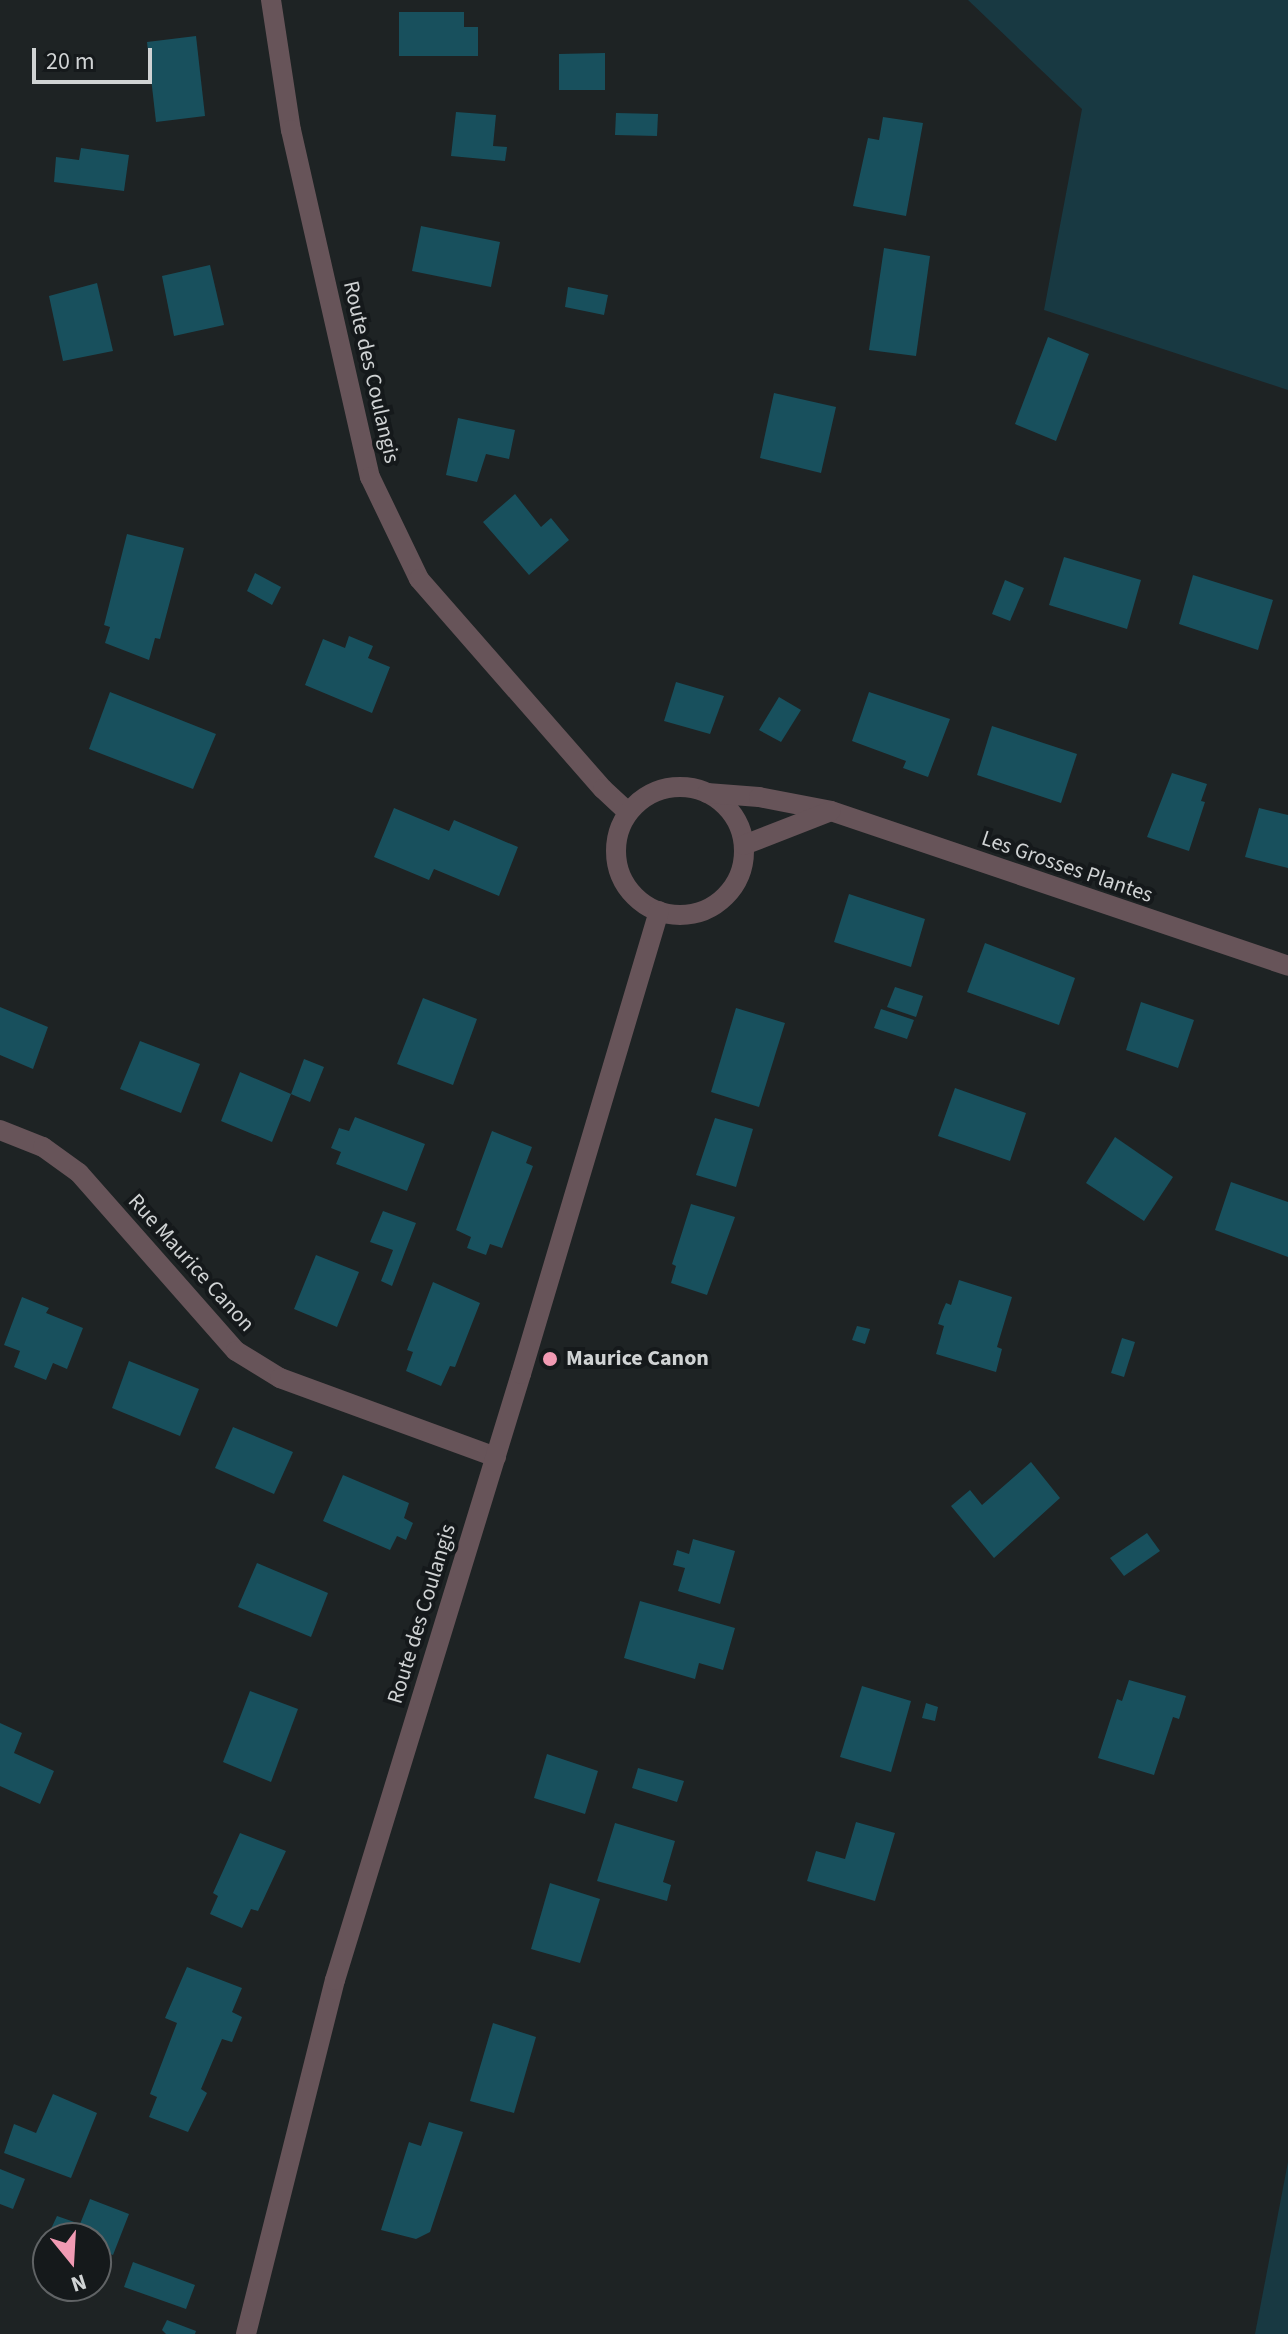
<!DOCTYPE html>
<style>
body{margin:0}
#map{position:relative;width:1288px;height:2334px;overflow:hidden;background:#1e2324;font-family:"Source Sans 3",sans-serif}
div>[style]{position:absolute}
.green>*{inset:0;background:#183942}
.building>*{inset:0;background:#18505d}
.street>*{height:20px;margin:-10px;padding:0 10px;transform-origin:10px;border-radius:10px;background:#675459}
.street>.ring{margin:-10px;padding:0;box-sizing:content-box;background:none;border:20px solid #675459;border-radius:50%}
.dots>*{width:22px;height:22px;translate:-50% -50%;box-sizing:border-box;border:4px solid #15191b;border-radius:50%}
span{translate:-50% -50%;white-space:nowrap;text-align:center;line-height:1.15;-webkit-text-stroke:8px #15191b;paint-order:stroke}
.street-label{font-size:22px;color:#d0d3d4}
.poi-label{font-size:22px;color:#d0d3d4;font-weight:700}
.left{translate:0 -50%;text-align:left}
.north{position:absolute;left:32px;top:2222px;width:80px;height:80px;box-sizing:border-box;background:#15191b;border:2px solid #606365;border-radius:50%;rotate:162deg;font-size:22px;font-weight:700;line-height:32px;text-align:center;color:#d0d3d4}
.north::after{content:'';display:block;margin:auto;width:28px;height:36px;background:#f19ab3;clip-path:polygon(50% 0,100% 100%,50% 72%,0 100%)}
.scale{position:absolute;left:32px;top:48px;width:120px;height:36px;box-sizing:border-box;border:4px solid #d0d3d4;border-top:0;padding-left:10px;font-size:24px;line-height:28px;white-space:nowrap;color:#d0d3d4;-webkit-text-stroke:6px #15191b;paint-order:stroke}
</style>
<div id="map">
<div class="green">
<i style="clip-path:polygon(968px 0,1288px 0,1288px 390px,1044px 310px,1082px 109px)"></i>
<i style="clip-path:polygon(1288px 2162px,1288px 2334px,1255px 2334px)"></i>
</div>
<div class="building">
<i style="clip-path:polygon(399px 12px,464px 12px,464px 27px,478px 27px,478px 56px,399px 56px)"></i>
<i style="clip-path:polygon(196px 36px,205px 116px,156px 122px,147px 42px)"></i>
<i style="clip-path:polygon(605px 53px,605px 90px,559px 90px,559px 54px)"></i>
<i style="clip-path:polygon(456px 112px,496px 115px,493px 146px,507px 147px,505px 161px,451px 156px)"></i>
<i style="clip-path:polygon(616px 113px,658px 114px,657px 136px,615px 135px)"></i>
<i style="clip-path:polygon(883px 117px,923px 123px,906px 216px,853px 206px,868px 138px,879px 140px)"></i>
<i style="clip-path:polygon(81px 148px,129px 155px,124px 191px,54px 182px,56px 157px,79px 160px)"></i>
<i style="clip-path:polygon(421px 226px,500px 242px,491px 287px,412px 271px)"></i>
<i style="clip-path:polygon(884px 248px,930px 256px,916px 356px,869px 350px)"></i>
<i style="clip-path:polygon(210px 265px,224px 325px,174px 336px,162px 276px)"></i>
<i style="clip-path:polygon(97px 283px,113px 351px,63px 361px,49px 296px)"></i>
<i style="clip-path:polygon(568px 287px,608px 295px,604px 315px,565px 307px)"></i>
<i style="clip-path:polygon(1048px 337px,1089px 354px,1056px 441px,1015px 424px)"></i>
<i style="clip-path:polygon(774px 393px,836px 407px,821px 473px,760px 458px)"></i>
<i style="clip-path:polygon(458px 418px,515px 430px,509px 459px,486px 454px,477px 482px,446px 475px)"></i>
<i style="clip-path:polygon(515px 494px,541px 527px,551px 518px,569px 540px,529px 575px,483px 522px)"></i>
<i style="clip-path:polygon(127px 534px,184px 548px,160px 639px,155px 638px,149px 660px,105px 643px,110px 627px,104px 625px)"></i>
<i style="clip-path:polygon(1064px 557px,1141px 580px,1127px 629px,1049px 605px)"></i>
<i style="clip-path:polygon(255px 573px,281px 587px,272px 605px,247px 591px)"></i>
<i style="clip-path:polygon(1193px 575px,1273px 600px,1258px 650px,1179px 624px)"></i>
<i style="clip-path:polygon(1005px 580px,1024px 588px,1010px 621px,992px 614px)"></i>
<i style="clip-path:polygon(349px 636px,373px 646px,368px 658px,390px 667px,372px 713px,305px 685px,323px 639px,345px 648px)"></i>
<i style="clip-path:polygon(676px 682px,724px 696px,710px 734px,664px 721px)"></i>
<i style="clip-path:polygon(110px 692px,216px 734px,193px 789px,89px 749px)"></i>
<i style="clip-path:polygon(869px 692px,950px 719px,928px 777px,903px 768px,906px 761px,852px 741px)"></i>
<i style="clip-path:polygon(779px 697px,801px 710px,781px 742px,759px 730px)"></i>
<i style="clip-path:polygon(992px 726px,1077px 754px,1061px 803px,977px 775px)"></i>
<i style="clip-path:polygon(1172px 773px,1207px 784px,1201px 801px,1205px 802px,1189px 851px,1147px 837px)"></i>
<i style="clip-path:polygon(394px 808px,449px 831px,454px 820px,518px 847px,499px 896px,434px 869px,429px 880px,374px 857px)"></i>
<i style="clip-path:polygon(1259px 808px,1288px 815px,1288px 868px,1245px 857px)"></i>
<i style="clip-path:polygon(849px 894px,925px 919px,911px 967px,834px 942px)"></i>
<i style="clip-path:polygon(985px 943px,1075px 978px,1059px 1025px,967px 992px)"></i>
<i style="clip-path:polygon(895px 987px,923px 996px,916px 1017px,887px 1007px)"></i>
<i style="clip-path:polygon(423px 998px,477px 1019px,453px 1085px,397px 1064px)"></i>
<i style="clip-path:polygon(1141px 1002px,1194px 1020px,1178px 1068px,1126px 1050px)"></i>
<i style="clip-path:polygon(0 1007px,48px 1027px,33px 1069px,0 1055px)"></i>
<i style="clip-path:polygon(736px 1008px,785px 1023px,759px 1107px,711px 1092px)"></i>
<i style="clip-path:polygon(881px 1009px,914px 1020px,907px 1039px,874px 1028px)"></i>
<i style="clip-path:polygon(140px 1041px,200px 1064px,181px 1113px,120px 1089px)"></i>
<i style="clip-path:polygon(304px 1059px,324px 1067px,310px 1102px,291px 1094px,272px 1142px,221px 1121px,240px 1072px,291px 1094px)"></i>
<i style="clip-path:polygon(955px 1088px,1026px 1113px,1010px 1161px,938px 1136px)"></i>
<i style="clip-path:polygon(355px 1117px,425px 1144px,407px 1191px,336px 1164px,341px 1152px,331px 1148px,339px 1128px,349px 1131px)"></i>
<i style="clip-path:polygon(715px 1118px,753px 1129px,736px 1187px,696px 1175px)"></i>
<i style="clip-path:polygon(492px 1131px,532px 1147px,526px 1163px,533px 1166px,502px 1248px,490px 1244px,486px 1255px,467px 1248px,471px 1237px,456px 1230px)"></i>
<i style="clip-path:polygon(1115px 1137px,1173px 1177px,1144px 1221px,1086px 1183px)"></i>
<i style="clip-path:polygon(1231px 1182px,1288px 1202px,1288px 1257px,1215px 1230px)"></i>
<i style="clip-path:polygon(691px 1204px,735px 1217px,707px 1295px,671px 1283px,676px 1266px,672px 1264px)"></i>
<i style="clip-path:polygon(383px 1211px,416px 1223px,392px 1286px,381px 1281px,393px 1250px,370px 1242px)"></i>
<i style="clip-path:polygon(316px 1255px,359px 1272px,337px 1327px,294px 1309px)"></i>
<i style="clip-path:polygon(959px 1280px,1012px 1297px,997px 1347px,1002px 1349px,996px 1372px,936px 1354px,944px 1326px,938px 1324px,942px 1312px,946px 1303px,951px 1305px)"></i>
<i style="clip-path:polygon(433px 1282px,480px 1303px,455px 1367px,450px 1366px,441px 1386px,406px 1371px,413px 1352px,407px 1350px)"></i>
<i style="clip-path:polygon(22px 1297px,49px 1308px,46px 1313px,83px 1328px,67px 1369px,53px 1363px,46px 1380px,14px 1367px,20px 1351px,4px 1345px)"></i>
<i style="clip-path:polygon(857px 1326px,870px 1329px,865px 1344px,852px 1340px)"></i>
<i style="clip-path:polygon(1122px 1338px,1135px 1342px,1124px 1377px,1111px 1373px)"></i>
<i style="clip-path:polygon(129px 1361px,199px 1389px,180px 1436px,112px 1408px)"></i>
<i style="clip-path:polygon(233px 1427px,293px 1452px,274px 1494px,215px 1468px)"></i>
<i style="clip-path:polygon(1031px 1462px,1060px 1498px,994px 1558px,951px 1506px,970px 1490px,982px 1505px)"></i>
<i style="clip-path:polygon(343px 1475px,409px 1503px,404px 1518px,413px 1523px,406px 1540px,397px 1536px,390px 1550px,323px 1521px)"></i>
<i style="clip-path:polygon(1147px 1533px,1160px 1551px,1124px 1576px,1110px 1558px)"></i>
<i style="clip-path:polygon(693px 1539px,735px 1551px,720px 1604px,678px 1591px,685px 1568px,673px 1565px,677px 1550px,689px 1554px)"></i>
<i style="clip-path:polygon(257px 1563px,328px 1593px,311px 1637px,238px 1607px)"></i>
<i style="clip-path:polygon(640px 1601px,735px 1628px,723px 1670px,699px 1663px,695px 1679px,624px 1658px)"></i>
<i style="clip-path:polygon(1129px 1680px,1186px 1696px,1179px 1719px,1173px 1717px,1154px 1775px,1098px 1758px,1117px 1699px,1122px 1701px)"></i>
<i style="clip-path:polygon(862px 1686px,911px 1701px,891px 1772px,840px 1757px)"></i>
<i style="clip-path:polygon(250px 1691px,298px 1709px,271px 1782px,223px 1762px)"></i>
<i style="clip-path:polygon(926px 1703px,938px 1707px,935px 1721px,922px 1718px)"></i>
<i style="clip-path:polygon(0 1723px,22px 1733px,14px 1753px,54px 1771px,40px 1804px,0 1786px)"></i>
<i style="clip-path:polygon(547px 1754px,598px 1771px,585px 1814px,534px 1798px)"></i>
<i style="clip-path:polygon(638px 1768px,684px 1781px,677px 1802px,632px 1788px)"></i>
<i style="clip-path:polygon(856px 1822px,895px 1833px,875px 1901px,807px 1881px,816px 1851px,845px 1859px)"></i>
<i style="clip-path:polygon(615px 1823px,675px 1841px,663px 1882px,671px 1885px,667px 1901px,597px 1881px)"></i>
<i style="clip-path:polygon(240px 1833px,286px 1851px,258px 1911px,251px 1909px,242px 1928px,210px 1914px,218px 1896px,213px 1893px)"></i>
<i style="clip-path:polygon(550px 1883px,600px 1899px,580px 1963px,531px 1949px)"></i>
<i style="clip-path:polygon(187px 1967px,242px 1988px,232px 2012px,242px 2017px,232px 2042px,222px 2039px,201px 2089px,207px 2093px,188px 2132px,149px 2117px,157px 2097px,150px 2094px,177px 2023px,165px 2018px)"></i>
<i style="clip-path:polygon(493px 2023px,536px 2037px,514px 2113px,470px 2101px)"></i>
<i style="clip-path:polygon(53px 2094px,97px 2113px,71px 2178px,4px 2153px,14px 2124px,36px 2133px)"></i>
<i style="clip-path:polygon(429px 2122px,463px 2132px,430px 2232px,416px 2239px,381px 2230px,409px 2142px,421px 2146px)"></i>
<i style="clip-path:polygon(0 2169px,25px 2179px,13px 2209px,0 2204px)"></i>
<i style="clip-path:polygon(90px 2199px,129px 2214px,113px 2255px,96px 2248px,96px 2238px,69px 2238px,50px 2231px,57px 2216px,80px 2224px)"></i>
<i style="clip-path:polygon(133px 2262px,195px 2285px,186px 2309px,124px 2287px)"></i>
<i style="clip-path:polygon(167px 2320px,196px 2331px,195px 2334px,166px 2334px,162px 2330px)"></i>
</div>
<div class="street">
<i style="left:271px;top:0;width:132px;rotate:81.3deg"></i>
<i style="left:291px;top:130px;width:356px;rotate:77.2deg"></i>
<i style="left:370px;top:477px;width:113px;rotate:64.3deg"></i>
<i style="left:419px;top:579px;width:279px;rotate:48.8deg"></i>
<i style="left:603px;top:789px;width:34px;rotate:43deg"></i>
<i class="ring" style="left:616px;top:787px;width:108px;height:108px"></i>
<i style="left:707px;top:793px;width:52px;rotate:4.4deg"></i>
<i style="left:759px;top:797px;width:73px;rotate:11deg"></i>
<i style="left:831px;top:811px;width:483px;rotate:18.7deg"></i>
<i style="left:744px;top:845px;width:93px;rotate:-21.3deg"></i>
<i style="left:0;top:1130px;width:46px;rotate:21.6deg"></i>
<i style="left:43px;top:1147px;width:44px;rotate:35.8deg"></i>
<i style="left:79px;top:1173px;width:237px;rotate:48.6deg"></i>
<i style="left:236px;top:1351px;width:52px;rotate:31.5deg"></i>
<i style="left:280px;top:1378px;width:230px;rotate:20.1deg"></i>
<i style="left:246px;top:2334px;width:365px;rotate:-75.9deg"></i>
<i style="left:335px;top:1980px;width:634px;rotate:-72.94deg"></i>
<i style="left:521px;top:1374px;width:483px;rotate:-73.4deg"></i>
</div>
<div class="dots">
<i style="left:550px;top:1359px;background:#f19ab3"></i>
</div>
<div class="street-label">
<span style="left:371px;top:372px;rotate:77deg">Route des Coulangis</span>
<span style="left:1067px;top:867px;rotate:19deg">Les Grosses Plantes</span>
<span style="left:191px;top:1263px;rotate:48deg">Rue Maurice Canon</span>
<span style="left:422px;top:1614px;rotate:-73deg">Route des Coulangis</span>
</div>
<div class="poi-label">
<span class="left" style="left:566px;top:1359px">Maurice Canon</span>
</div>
<div class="north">N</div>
<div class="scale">20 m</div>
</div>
